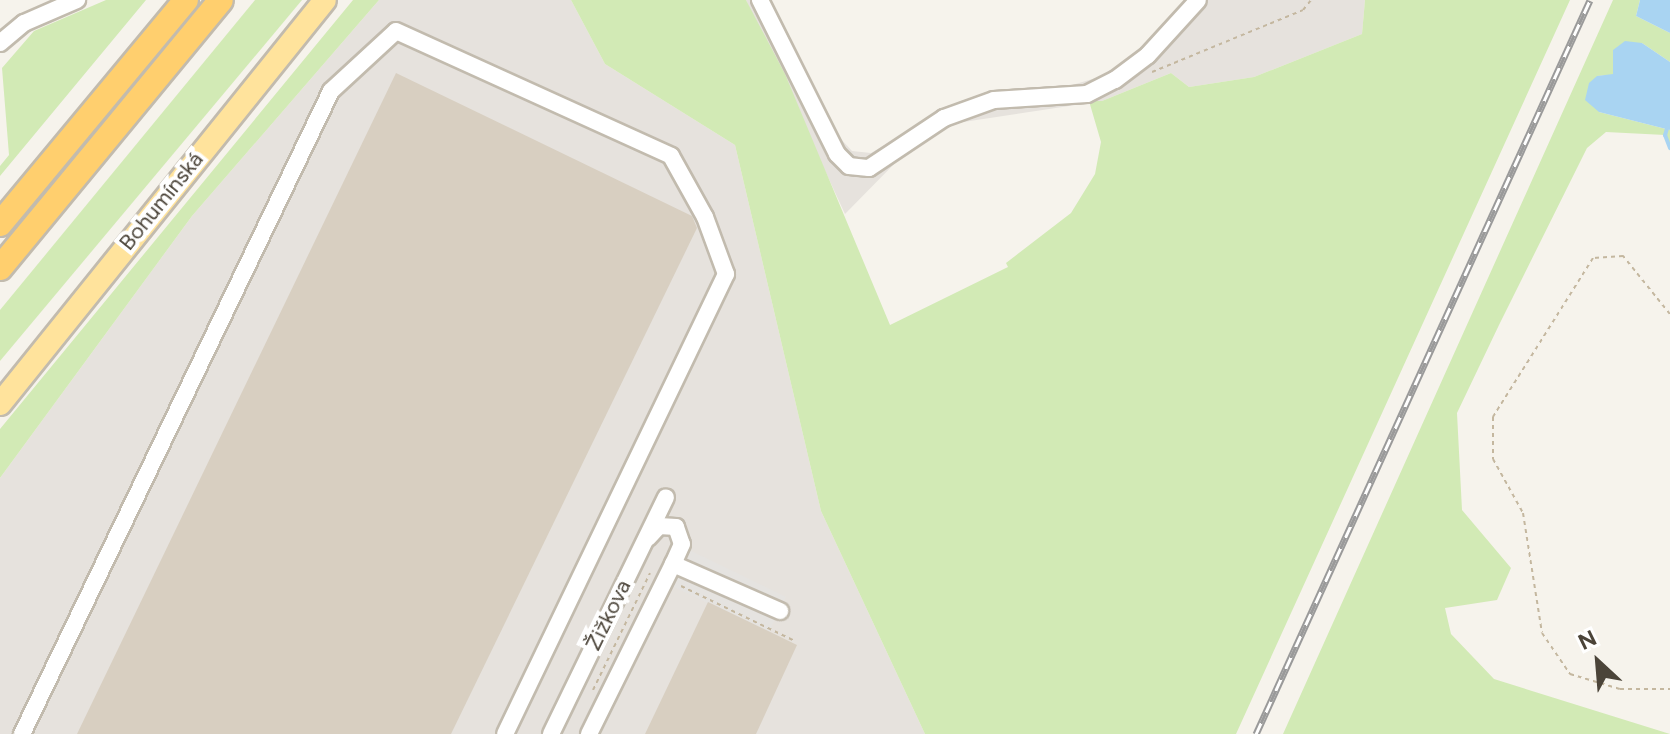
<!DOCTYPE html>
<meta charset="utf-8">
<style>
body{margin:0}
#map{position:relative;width:1670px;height:734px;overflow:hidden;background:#f6f3ec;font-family:Figtree,sans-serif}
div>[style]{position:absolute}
.industrial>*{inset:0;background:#e6e2dd}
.green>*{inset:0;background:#d2eab5}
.parking>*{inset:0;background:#e5e3e0}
.water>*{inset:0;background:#a9d4f2}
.stream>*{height:4px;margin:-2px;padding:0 2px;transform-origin:2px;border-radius:2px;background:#a9d4f2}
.building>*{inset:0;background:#d8cfc1}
.path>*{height:2px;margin-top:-1px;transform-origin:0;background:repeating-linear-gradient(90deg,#c4b79f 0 4px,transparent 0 8px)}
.roads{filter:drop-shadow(2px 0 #c2bbae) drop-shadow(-2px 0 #c2bbae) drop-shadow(0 2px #c2bbae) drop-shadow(0 -2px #c2bbae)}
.minor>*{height:16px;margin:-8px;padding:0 8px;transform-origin:8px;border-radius:8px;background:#fff}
.major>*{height:22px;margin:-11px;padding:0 11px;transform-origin:11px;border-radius:11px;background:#ffe39c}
.highway>*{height:24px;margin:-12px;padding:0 12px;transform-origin:12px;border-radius:12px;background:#ffcf6e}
.rail>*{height:7px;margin-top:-3.5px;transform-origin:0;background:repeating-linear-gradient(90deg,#fff 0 12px,#9a9a9a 0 24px);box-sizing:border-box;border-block:2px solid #9a9a9a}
span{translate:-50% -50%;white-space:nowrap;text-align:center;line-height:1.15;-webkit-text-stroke:8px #fff;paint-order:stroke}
.street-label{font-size:22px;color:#4b4439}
.north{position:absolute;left:1558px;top:622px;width:80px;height:80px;-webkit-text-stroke:6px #fff;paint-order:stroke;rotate:334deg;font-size:22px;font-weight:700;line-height:32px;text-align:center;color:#4b4439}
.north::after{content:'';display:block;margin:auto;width:28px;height:36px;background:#4b4439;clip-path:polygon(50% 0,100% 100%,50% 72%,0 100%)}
</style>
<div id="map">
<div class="industrial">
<i style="clip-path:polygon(379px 0,571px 0,605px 64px,735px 145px,821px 511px,925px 734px,0 734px,0 478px,192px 216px)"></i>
<i style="clip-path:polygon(746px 0,769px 0,840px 138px,852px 151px,871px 153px,960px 101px,1069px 86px,1109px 74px,1157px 38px,1188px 0,1365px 0,1362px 34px,1254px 77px,1189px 87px,1171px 73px,1102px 101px,950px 124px,902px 156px,845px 214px)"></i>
</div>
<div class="green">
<i style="clip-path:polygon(106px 0,146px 0,0 176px,0 166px,9px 155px,2px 68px,34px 31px)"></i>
<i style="clip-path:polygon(255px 0,302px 0,0 361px,0 310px)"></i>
<i style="clip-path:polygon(353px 0,379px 0,192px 216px,0 478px,0 429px)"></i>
<i style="clip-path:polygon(571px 0,746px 0,785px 74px,890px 325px,1008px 267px,1006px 263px,1071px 213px,1095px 174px,1101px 142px,1089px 101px,1102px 101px,1171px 73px,1189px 87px,1254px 77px,1362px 34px,1365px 0,1570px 0,1236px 734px,925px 734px,821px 511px,735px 145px,605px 64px)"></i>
<i style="clip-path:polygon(1613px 0,1640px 0,1636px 16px,1670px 33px,1670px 62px,1642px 43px,1613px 75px,1597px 76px,1599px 112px,1670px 130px,1670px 148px,1665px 135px,1606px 132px,1587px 148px,1499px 325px,1457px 413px,1462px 510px,1511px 568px,1497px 600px,1445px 608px,1451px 634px,1494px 679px,1670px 734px,1283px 734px)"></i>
</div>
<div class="parking">
<i style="clip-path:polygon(687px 549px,786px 597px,769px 632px,670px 585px)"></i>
</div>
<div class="water">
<i style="clip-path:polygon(1640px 0,1670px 0,1670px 33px,1636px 16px)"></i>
<i style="clip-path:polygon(1625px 41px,1642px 43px,1670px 62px,1670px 130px,1599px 112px,1585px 100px,1589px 83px,1597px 76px,1613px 74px,1613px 50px)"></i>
</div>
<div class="stream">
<i style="left:1670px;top:118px;width:18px;rotate:106deg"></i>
<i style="left:1665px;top:135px;width:14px;rotate:69deg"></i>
</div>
<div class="building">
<i style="clip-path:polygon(396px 73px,692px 216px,697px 228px,451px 734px,77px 734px)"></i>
<i style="clip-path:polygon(708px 602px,797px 645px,756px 734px,645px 734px)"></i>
</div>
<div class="path">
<i style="left:1152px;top:72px;width:163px;rotate:-22.3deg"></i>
<i style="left:1303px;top:10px;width:13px;rotate:-51deg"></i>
<i style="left:1670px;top:314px;width:75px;rotate:-129deg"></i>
<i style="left:1623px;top:256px;width:30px;rotate:176deg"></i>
<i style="left:1593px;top:258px;width:188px;rotate:122.2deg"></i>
<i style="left:1493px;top:417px;width:42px;rotate:90deg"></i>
<i style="left:1493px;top:459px;width:62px;rotate:60.9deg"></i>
<i style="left:1523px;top:513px;width:121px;rotate:81deg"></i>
<i style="left:1542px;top:633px;width:50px;rotate:55.7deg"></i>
<i style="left:1570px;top:674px;width:52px;rotate:16.7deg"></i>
<i style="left:1620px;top:689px;width:50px"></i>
<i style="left:681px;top:586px;width:127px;rotate:25.8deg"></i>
<i style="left:593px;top:690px;width:130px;rotate:-64deg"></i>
</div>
<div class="roads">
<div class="minor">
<i style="left:760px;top:0;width:172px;rotate:63.4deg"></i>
<i style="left:837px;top:154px;width:17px;rotate:45deg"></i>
<i style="left:849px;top:166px;width:20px;rotate:6deg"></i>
<i style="left:869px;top:168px;width:90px;rotate:-33.7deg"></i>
<i style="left:944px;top:118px;width:53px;rotate:-19.8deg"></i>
<i style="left:994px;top:100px;width:93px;rotate:-3.7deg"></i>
<i style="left:1087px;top:94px;width:31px;rotate:-27deg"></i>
<i style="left:1115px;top:80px;width:41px;rotate:-37.1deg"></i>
<i style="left:1148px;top:55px;width:74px;rotate:-47.7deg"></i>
<i style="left:0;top:43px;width:31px;rotate:-40deg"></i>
<i style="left:24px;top:23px;width:58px;rotate:-23.5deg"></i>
<i style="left:648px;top:538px;width:16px;rotate:-47deg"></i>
<i style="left:659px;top:526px;width:17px;rotate:3deg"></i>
<i style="left:676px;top:527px;width:18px;rotate:71deg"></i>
<i style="left:682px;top:544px;width:22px;rotate:114deg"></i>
<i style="left:22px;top:734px;width:713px;rotate:-64.33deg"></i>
<i style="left:331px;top:91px;width:88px;rotate:-42.7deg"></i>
<i style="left:396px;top:31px;width:302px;rotate:24.4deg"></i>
<i style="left:671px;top:156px;width:70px;rotate:60.9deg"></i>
<i style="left:705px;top:217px;width:61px;rotate:69.8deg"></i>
<i style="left:726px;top:274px;width:510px;rotate:115.66deg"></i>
<i style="left:551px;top:734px;width:263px;rotate:-64.1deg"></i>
<i style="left:589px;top:734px;width:190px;rotate:-63.7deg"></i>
<i style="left:673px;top:564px;width:117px;rotate:23.7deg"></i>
</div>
<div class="major">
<i style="left:0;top:404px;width:518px;rotate:-51.18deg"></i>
</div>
<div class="highway">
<i style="left:0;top:224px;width:291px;rotate:-50.3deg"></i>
<i style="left:0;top:268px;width:347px;rotate:-50.5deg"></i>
</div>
</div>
<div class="rail">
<i style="left:1256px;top:734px;width:806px;rotate:-65.53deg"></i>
</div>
<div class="street-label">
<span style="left:161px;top:201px;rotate:-51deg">Bohumínská</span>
<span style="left:608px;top:615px;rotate:-64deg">Žižkova</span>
</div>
<div class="north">N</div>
</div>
